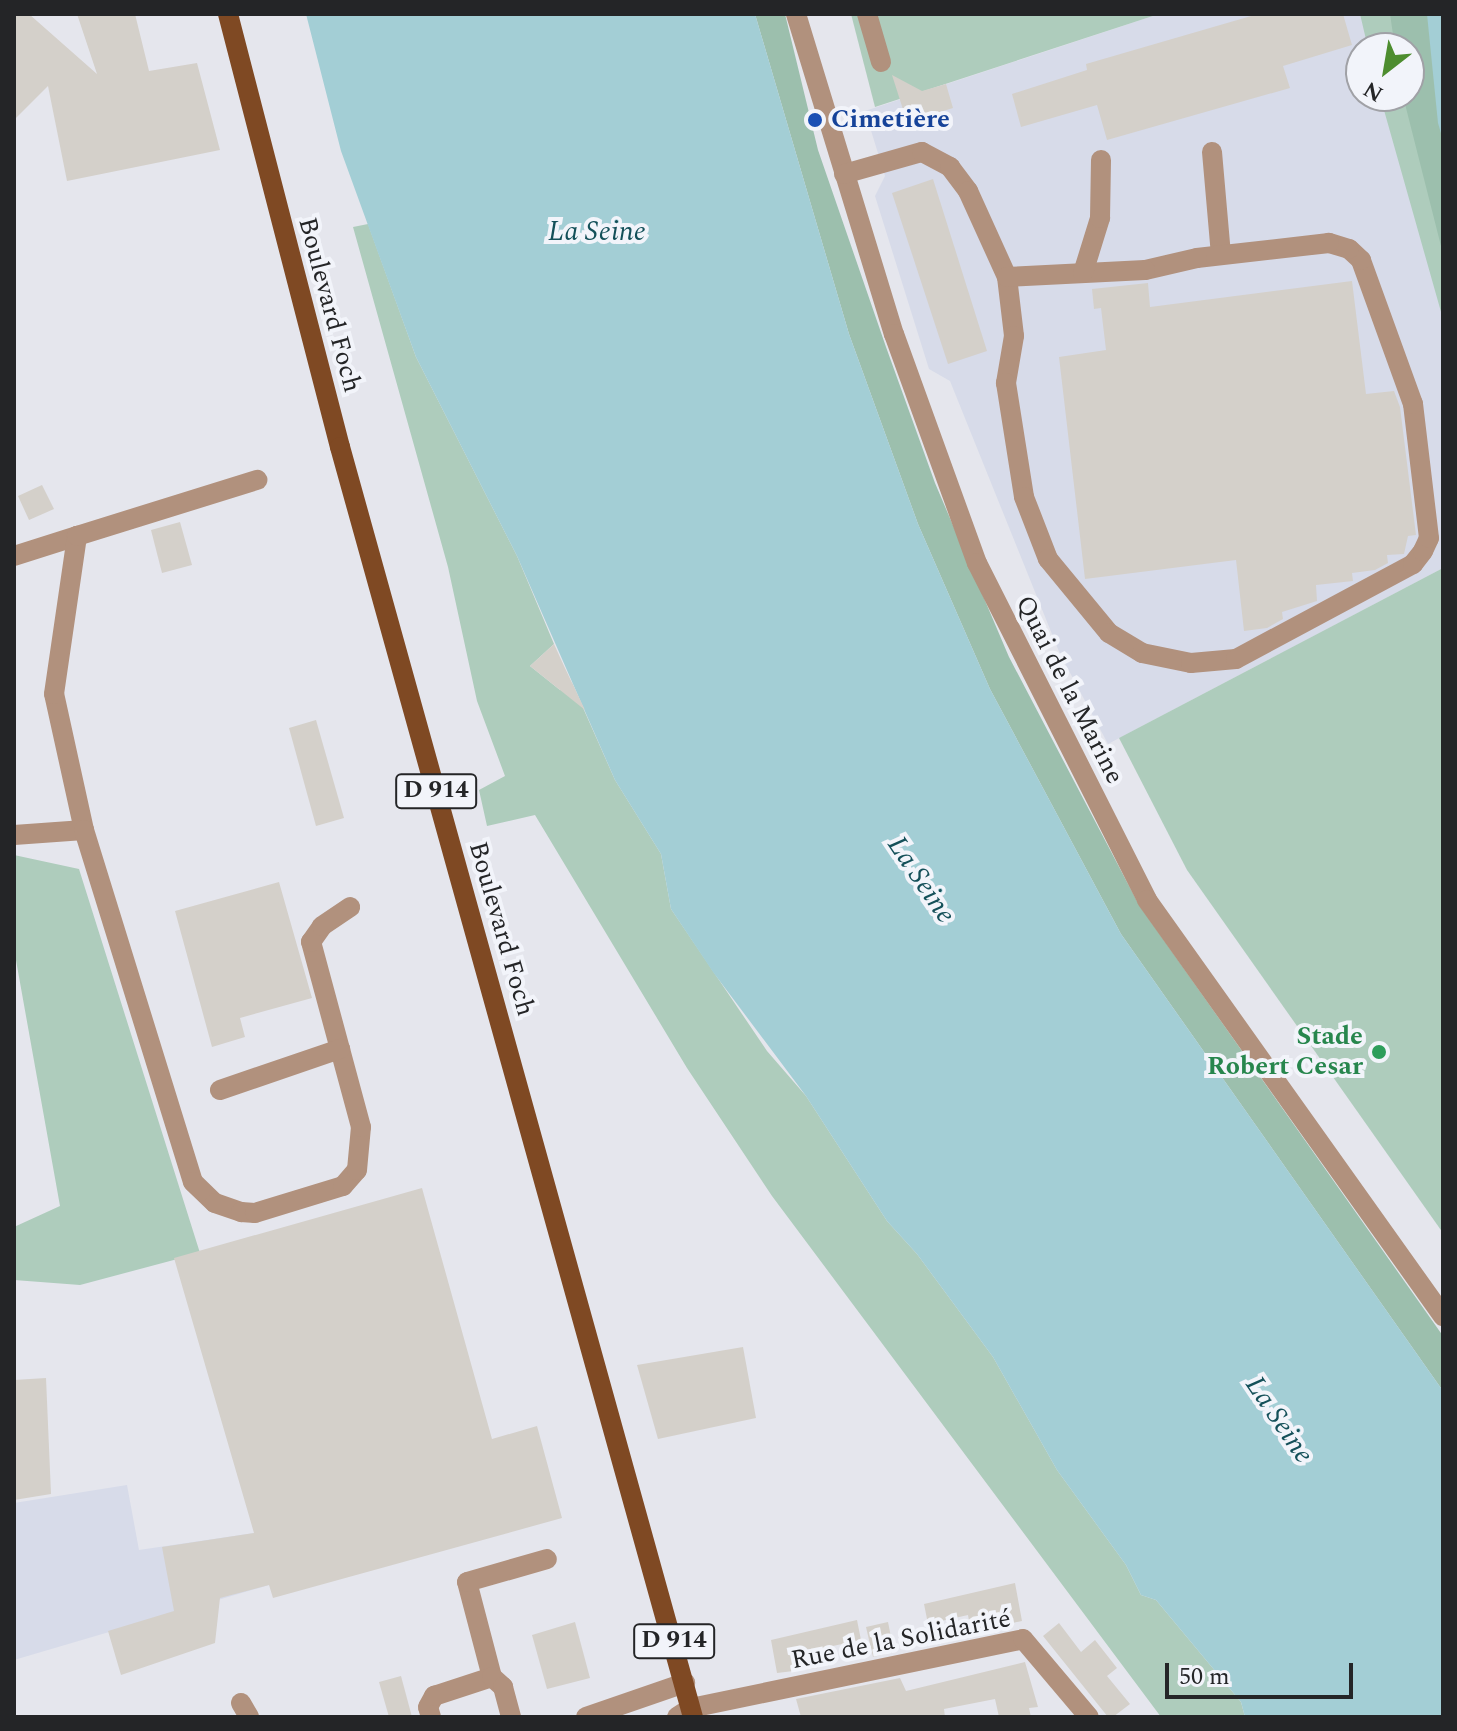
<!DOCTYPE html>
<meta charset="utf-8">
<style>
body{margin:0}
#map{position:relative;width:1457px;height:1731px;overflow:hidden;background:#e5e6ed;font-family:Spectral,serif}
div>[style]{position:absolute}
.built>*{inset:0;background:#d7dbe9}
.green>*{inset:0;background:#aeccbc}
.forest>*{inset:0;background:#9cbfad}
.water>*{inset:0;background:#a3ced5}
.building>*{inset:0;background:#d4d0ca}
.minor>*{height:20px;margin:-10px;padding:0 10px;transform-origin:10px;border-radius:10px;background:#b1917d}
.major>*{height:20px;margin:-10px;padding:0 10px;transform-origin:10px;border-radius:10px;background:#7f4923}
.dots>*{width:22px;height:22px;translate:-50% -50%;box-sizing:border-box;border:4px solid #f2f4fa;border-radius:50%}
span{translate:-50% -50%;white-space:nowrap;text-align:center;line-height:1.15;-webkit-text-stroke:8px #f2f4fa;paint-order:stroke}
.shield-label span{padding:2px 6px;background:#f2f4fa;border:2px solid;border-radius:6px;-webkit-text-stroke-width:0}
.shield-label{font-size:24px;color:#242527;font-weight:700}
.transit-label{font-size:26px;color:#164399;font-weight:700}
.left{translate:0 -50%;text-align:left}
.street-label{font-size:26px;color:#242527}
.leisure-label{font-size:26px;color:#27864d;font-weight:700}
.right{translate:-100% -50%;text-align:right}
.water-label{font-size:28px;color:#145059;font-style:italic}
.frame{position:absolute;inset:0;border:16px solid #242527;pointer-events:none}
.north{position:absolute;left:1345px;top:32px;width:80px;height:80px;box-sizing:border-box;background:#f2f4fa;border:2px solid #a0a1a6;border-radius:50%;rotate:211deg;font-size:22px;font-weight:700;line-height:32px;text-align:center;color:#242527}
.north::after{content:'';display:block;margin:auto;width:28px;height:36px;background:#4d8d2f;clip-path:polygon(50% 0,100% 100%,50% 72%,0 100%)}
.scale{position:absolute;left:1165px;top:1663px;width:188px;height:36px;box-sizing:border-box;border:4px solid #242527;border-top:0;padding-left:10px;font-size:24px;line-height:28px;white-space:nowrap;color:#242527;-webkit-text-stroke:6px #f2f4fa;paint-order:stroke}
</style>
<div id="map">
<div class="built">
<i style="clip-path:polygon(1159px 14px,1361px 14px,1371px 48px,1361px 48px,1361px 96px,1384px 96px,1443px 309px,1443px 568px,1108px 744px,1060px 654px,950px 381px,929px 369px,875px 196px,885px 176px,865px 111px)"></i>
<i style="clip-path:polygon(127px 1485px,139px 1550px,254px 1533px,269px 1585px,14px 1660px,14px 1503px)"></i>
</div>
<div class="green">
<i style="clip-path:polygon(851px 14px,1159px 14px,875px 107px)"></i>
<i style="clip-path:polygon(1360px 14px,1427px 14px,1443px 140px,1443px 319px,1380px 96px,1409px 96px,1409px 48px,1368px 48px)"></i>
<i style="clip-path:polygon(368px 224px,416px 357px,517px 556px,554px 644px,530px 666px,560px 690px,572px 683px,615px 780px,661px 854px,671px 909px,767px 1051px,806px 1096px,887px 1221px,917px 1254px,993px 1357px,1057px 1470px,1126px 1565px,1141px 1595px,1156px 1600px,1241px 1702px,1245px 1717px,1161px 1717px,772px 1196px,687px 1068px,535px 815px,487px 826px,479px 790px,505px 776px,477px 701px,448px 567px,353px 227px)"></i>
<i style="clip-path:polygon(1443px 568px,1443px 1233px,1187px 870px,1119px 738px)"></i>
<i style="clip-path:polygon(14px 855px,79px 869px,200px 1253px,80px 1285px,14px 1280px,14px 1227px,60px 1206px,14px 949px)"></i>
</div>
<div class="forest">
<i style="clip-path:polygon(755px 14px,785px 14px,818px 150px,886px 347px,935px 483px,1009px 657px,1139px 905px,1443px 1336px,1443px 1391px,1121px 934px,990px 689px,918px 524px,849px 334px)"></i>
<i style="clip-path:polygon(1390px 14px,1428px 14px,1443px 140px,1443px 254px,1403px 96px,1409px 96px,1409px 48px,1395px 48px)"></i>
</div>
<div class="water">
<i style="clip-path:polygon(306px 14px,755px 14px,849px 334px,918px 524px,990px 689px,1121px 934px,1443px 1391px,1443px 1717px,1245px 1717px,1241px 1702px,1156px 1600px,1141px 1595px,1126px 1565px,1057px 1470px,993px 1357px,917px 1254px,887px 1221px,806px 1096px,713px 972px,671px 909px,661px 854px,615px 780px,517px 556px,416px 357px,341px 151px)"></i>
<i style="clip-path:polygon(1427px 14px,1443px 14px,1443px 140px,1438px 123px)"></i>
</div>
<div class="building">
<i style="clip-path:polygon(14px 14px,29px 14px,97px 74px,77px 14px,135px 14px,149px 71px,197px 63px,220px 150px,67px 181px,48px 86px,14px 120px)"></i>
<i style="clip-path:polygon(1258px 14px,1343px 14px,1352px 45px,1283px 66px,1290px 88px,1107px 140px,1097px 105px,1021px 127px,1012px 94px,1087px 70px,1086px 64px)"></i>
<i style="clip-path:polygon(892px 75px,922px 91px,946px 84px,953px 108px,907px 122px)"></i>
<i style="clip-path:polygon(933px 179px,987px 351px,948px 364px,892px 193px)"></i>
<i style="clip-path:polygon(1352px 281px,1366px 394px,1394px 391px,1400px 407px,1416px 535px,1408px 536px,1404px 554px,1387px 555px,1388px 563px,1375px 570px,1352px 573px,1353px 581px,1316px 585px,1317px 601px,1282px 612px,1283px 619px,1267px 628px,1244px 631px,1236px 560px,1085px 579px,1059px 357px,1106px 350px,1101px 308px,1094px 309px,1092px 289px,1148px 283px,1150px 307px)"></i>
<i style="clip-path:polygon(42px 485px,54px 509px,29px 520px,18px 496px)"></i>
<i style="clip-path:polygon(180px 522px,192px 565px,162px 573px,151px 530px)"></i>
<i style="clip-path:polygon(554px 644px,564px 666px,585px 710px,530px 666px)"></i>
<i style="clip-path:polygon(316px 720px,344px 818px,316px 826px,289px 728px)"></i>
<i style="clip-path:polygon(279px 882px,312px 998px,240px 1018px,245px 1037px,212px 1047px,175px 911px)"></i>
<i style="clip-path:polygon(422px 1188px,492px 1439px,537px 1426px,562px 1518px,273px 1598px,269px 1585px,220px 1598px,215px 1643px,121px 1675px,108px 1631px,174px 1611px,162px 1547px,254px 1533px,174px 1258px)"></i>
<i style="clip-path:polygon(743px 1347px,756px 1418px,658px 1439px,637px 1365px)"></i>
<i style="clip-path:polygon(46px 1378px,51px 1494px,14px 1500px,14px 1380px)"></i>
<i style="clip-path:polygon(1015px 1583px,1022px 1621px,971px 1632px,968px 1615px,928px 1624px,924px 1604px)"></i>
<i style="clip-path:polygon(857px 1620px,861px 1640px,814px 1650px,818px 1668px,777px 1673px,771px 1640px)"></i>
<i style="clip-path:polygon(575px 1622px,590px 1678px,547px 1689px,532px 1635px)"></i>
<i style="clip-path:polygon(888px 1622px,894px 1652px,873px 1657px,866px 1627px)"></i>
<i style="clip-path:polygon(1059px 1623px,1081px 1652px,1095px 1640px,1117px 1668px,1107px 1676px,1130px 1704px,1113px 1717px,1108px 1717px,1043px 1636px)"></i>
<i style="clip-path:polygon(1025px 1662px,1038px 1707px,1029px 1708px,1031px 1717px,999px 1717px,995px 1699px,944px 1709px,945px 1717px,801px 1717px,796px 1699px,900px 1678px,906px 1691px)"></i>
<i style="clip-path:polygon(401px 1676px,412px 1717px,389px 1717px,379px 1682px)"></i>
</div>
<div class="minor">
<i style="left:796px;top:14px;width:335px;rotate:73deg"></i>
<i style="left:894px;top:334px;width:244px;rotate:70.1deg"></i>
<i style="left:977px;top:563px;width:377px;rotate:63.2deg"></i>
<i style="left:1147px;top:900px;width:511px;rotate:54.57deg"></i>
<i style="left:867px;top:14px;width:50px;rotate:73.7deg"></i>
<i style="left:1212px;top:152px;width:103px;rotate:85deg"></i>
<i style="left:844px;top:174px;width:81px;rotate:-15.8deg"></i>
<i style="left:922px;top:152px;width:32px;rotate:28deg"></i>
<i style="left:950px;top:167px;width:30px;rotate:53deg"></i>
<i style="left:968px;top:191px;width:94px;rotate:65.6deg"></i>
<i style="left:1007px;top:277px;width:59px;rotate:83.2deg"></i>
<i style="left:1014px;top:336px;width:48px;rotate:99.7deg"></i>
<i style="left:1006px;top:383px;width:115px;rotate:81deg"></i>
<i style="left:1024px;top:497px;width:66px;rotate:68.8deg"></i>
<i style="left:1048px;top:559px;width:96px;rotate:50.5deg"></i>
<i style="left:1109px;top:633px;width:39px;rotate:31deg"></i>
<i style="left:1142px;top:653px;width:50px;rotate:11.5deg"></i>
<i style="left:1191px;top:663px;width:45px;rotate:-5.1deg"></i>
<i style="left:1236px;top:659px;width:201px;rotate:-28.2deg"></i>
<i style="left:1413px;top:564px;width:16px;rotate:-52deg"></i>
<i style="left:1423px;top:551px;width:14px;rotate:-65deg"></i>
<i style="left:1429px;top:538px;width:135px;rotate:-96.8deg"></i>
<i style="left:1413px;top:404px;width:153px;rotate:-109.9deg"></i>
<i style="left:1361px;top:260px;width:16px;rotate:-137deg"></i>
<i style="left:1349px;top:249px;width:21px;rotate:-163deg"></i>
<i style="left:1329px;top:243px;width:133px;rotate:173.5deg"></i>
<i style="left:1197px;top:258px;width:53px;rotate:167deg"></i>
<i style="left:1145px;top:270px;width:138px;rotate:177.1deg"></i>
<i style="left:1083px;top:273px;width:58px;rotate:-72.8deg"></i>
<i style="left:1100px;top:218px;width:58px;rotate:-89deg"></i>
<i style="left:14px;top:556px;width:66px;rotate:-17.6deg"></i>
<i style="left:84px;top:830px;width:139px;rotate:-102.4deg"></i>
<i style="left:54px;top:694px;width:160px;rotate:-81.7deg"></i>
<i style="left:77px;top:536px;width:189px;rotate:-17.3deg"></i>
<i style="left:14px;top:835px;width:70px;rotate:-4.1deg"></i>
<i style="left:84px;top:830px;width:368px;rotate:72.8deg"></i>
<i style="left:193px;top:1182px;width:30px;rotate:44deg"></i>
<i style="left:215px;top:1203px;width:28px;rotate:19deg"></i>
<i style="left:241px;top:1212px;width:14px;rotate:4deg"></i>
<i style="left:255px;top:1213px;width:92px;rotate:-17.1deg"></i>
<i style="left:343px;top:1186px;width:21px;rotate:-49deg"></i>
<i style="left:357px;top:1170px;width:43px;rotate:-84.7deg"></i>
<i style="left:361px;top:1127px;width:192px;rotate:-105.1deg"></i>
<i style="left:311px;top:942px;width:19px;rotate:-55deg"></i>
<i style="left:322px;top:926px;width:34px;rotate:-34deg"></i>
<i style="left:220px;top:1090px;width:127px;rotate:-18.9deg"></i>
<i style="left:492px;top:1677px;width:98px;rotate:-104.7deg"></i>
<i style="left:467px;top:1582px;width:83px;rotate:-16deg"></i>
<i style="left:241px;top:1703px;width:16px;rotate:60deg"></i>
<i style="left:431px;top:1717px;width:10px;rotate:-107deg"></i>
<i style="left:428px;top:1707px;width:13px;rotate:-61deg"></i>
<i style="left:434px;top:1696px;width:61px;rotate:-18.1deg"></i>
<i style="left:492px;top:1677px;width:15px;rotate:42deg"></i>
<i style="left:503px;top:1687px;width:31px;rotate:75deg"></i>
<i style="left:586px;top:1717px;width:105px;rotate:-19deg"></i>
<i style="left:677px;top:1717px;width:17px;rotate:-33deg"></i>
<i style="left:691px;top:1708px;width:339px;rotate:-11.7deg"></i>
<i style="left:1023px;top:1639px;width:102px;rotate:49.8deg"></i>
</div>
<div class="major">
<i style="left:228px;top:14px;width:447px;rotate:75.5deg"></i>
<i style="left:340px;top:447px;width:1318px;rotate:74.47deg"></i>
</div>
<div class="dots">
<i style="left:815px;top:120px;background:#1a4fb4"></i>
<i style="left:1379px;top:1052px;background:#2e9e5b"></i>
</div>
<div class="shield-label">
<span style="left:436px;top:791px">D 914</span>
<span style="left:674px;top:1641px">D 914</span>
</div>
<div class="transit-label">
<span class="left" style="left:831px;top:120px">Cimetière</span>
</div>
<div class="street-label">
<span style="left:329px;top:305px;rotate:75deg">Boulevard Foch</span>
<span style="left:1069px;top:690px;rotate:63deg">Quai de la Marine</span>
<span style="left:501px;top:929px;rotate:74deg">Boulevard Foch</span>
<span style="left:901px;top:1640px;rotate:-11deg">Rue de la Solidarité</span>
</div>
<div class="leisure-label">
<span class="right" style="left:1363px;top:1052px">Stade<br>Robert Cesar</span>
</div>
<div class="water-label">
<span style="left:597px;top:232px">La Seine</span>
<span style="left:921px;top:880px;rotate:56deg">La Seine</span>
<span style="left:1279px;top:1420px;rotate:56deg">La Seine</span>
</div>
<div class="frame"></div>
<div class="north">N</div>
<div class="scale">50 m</div>
</div>
